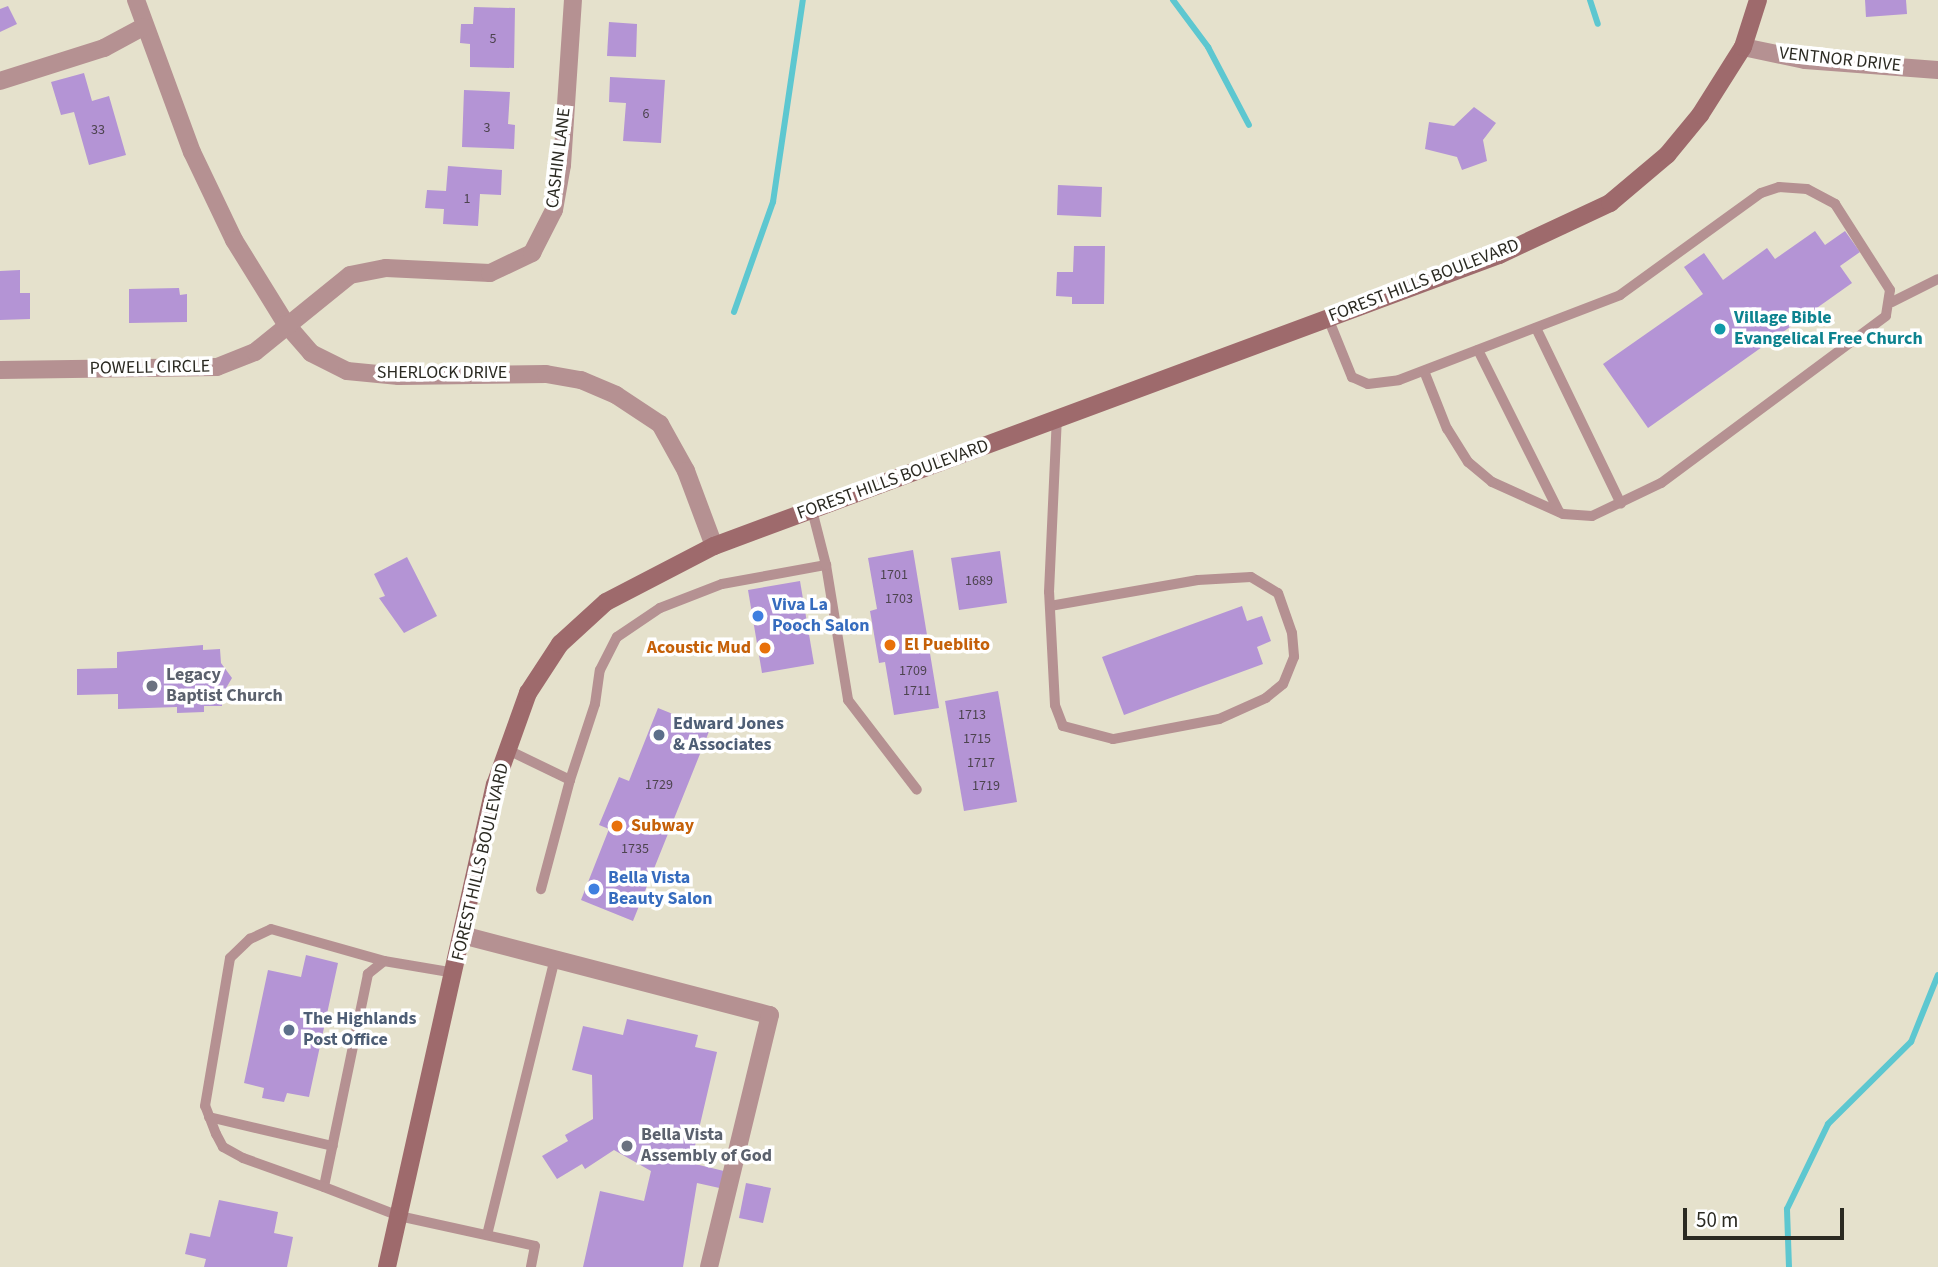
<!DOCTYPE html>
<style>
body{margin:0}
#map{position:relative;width:1938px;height:1267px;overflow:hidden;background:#e5e1cc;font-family:"Source Sans 3",sans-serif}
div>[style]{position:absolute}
.stream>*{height:6px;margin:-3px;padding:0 3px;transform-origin:3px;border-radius:3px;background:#5dc7d0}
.building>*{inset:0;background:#b494d5}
.service>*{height:10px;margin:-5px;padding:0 5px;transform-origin:5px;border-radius:5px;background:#b59192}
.minor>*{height:18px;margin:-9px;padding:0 9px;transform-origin:9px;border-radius:9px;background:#b59192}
.secondary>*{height:18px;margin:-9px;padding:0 9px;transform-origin:9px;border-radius:9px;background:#9e6a6c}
.dots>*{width:19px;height:19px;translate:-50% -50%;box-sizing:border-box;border:4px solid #fff;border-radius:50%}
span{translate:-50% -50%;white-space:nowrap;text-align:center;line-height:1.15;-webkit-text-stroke:7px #fff;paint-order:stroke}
.number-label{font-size:14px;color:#4d444f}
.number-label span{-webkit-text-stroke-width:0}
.street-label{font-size:18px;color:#2b2a22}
.culture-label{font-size:18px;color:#0d838f;font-weight:700}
.left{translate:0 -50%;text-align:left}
.shop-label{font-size:18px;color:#366cbe;font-weight:700}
.food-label{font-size:18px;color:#c56008;font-weight:700}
.right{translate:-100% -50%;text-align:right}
.worship-label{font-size:18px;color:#5b616d;font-weight:700}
.service-label{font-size:18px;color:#4e5e75;font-weight:700}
.scale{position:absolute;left:1683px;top:1208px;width:161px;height:32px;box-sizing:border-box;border:4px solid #2b2a22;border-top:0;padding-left:9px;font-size:21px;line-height:24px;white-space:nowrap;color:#2b2a22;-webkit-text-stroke:5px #fff;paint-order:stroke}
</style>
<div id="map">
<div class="stream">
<i style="left:1173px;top:0;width:59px;rotate:53.3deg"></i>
<i style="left:1208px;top:47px;width:88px;rotate:62.3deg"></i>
<i style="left:1590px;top:0;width:25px;rotate:72deg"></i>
<i style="left:734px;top:312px;width:117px;rotate:-70.5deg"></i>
<i style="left:773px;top:202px;width:204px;rotate:-81.6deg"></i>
<i style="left:1789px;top:1267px;width:58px;rotate:-92deg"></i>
<i style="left:1787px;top:1209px;width:94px;rotate:-64.2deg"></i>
<i style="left:1828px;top:1124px;width:117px;rotate:-44.7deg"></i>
<i style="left:1911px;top:1042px;width:72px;rotate:-68.1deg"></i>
</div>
<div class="building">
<i style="clip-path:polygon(1865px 0,1906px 0,1907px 14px,1866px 17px)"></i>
<i style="clip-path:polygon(8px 6px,17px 24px,0 32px,0 9px)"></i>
<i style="clip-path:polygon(474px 7px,515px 8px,514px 68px,470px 67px,470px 44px,460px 43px,461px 24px,473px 24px)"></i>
<i style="clip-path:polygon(609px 22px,637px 24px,636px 57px,607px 56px)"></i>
<i style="clip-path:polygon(84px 73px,92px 101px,109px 96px,126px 155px,89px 165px,74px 112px,61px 115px,51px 82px)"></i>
<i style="clip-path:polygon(610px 77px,665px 80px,661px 143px,623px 141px,626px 103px,609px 102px)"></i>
<i style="clip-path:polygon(464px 90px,510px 92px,508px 124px,515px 125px,514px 149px,462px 147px)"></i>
<i style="clip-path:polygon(1474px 107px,1496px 123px,1483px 140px,1487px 161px,1462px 170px,1457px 157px,1425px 149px,1429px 122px,1454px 126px)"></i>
<i style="clip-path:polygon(448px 166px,502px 170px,501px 195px,480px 194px,478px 226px,443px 224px,444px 209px,425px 208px,427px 190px,446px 191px)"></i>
<i style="clip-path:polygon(1058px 185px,1102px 187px,1101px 217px,1057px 215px)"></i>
<i style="clip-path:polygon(1815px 231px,1825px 245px,1845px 231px,1860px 252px,1840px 266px,1852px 283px,1648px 428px,1603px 364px,1703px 294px,1684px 267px,1704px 253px,1723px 280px,1767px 248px,1775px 259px)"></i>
<i style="clip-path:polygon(1074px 246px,1105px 246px,1104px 304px,1072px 304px,1072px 297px,1056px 296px,1057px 272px,1073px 272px)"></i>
<i style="clip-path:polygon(20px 270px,20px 293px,30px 293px,30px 319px,0 320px,0 271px)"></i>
<i style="clip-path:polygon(179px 288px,180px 295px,187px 294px,187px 322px,129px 323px,129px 289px)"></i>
<i style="clip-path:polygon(913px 550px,939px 708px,894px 715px,885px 662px,879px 663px,870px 611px,877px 609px,868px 558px)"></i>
<i style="clip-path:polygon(1000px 551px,1007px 603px,959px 610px,951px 558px)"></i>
<i style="clip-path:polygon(407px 557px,437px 616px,404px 633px,379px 598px,385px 596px,374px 574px)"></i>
<i style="clip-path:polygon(800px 581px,814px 664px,762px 673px,748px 590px)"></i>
<i style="clip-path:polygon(1242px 606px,1247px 621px,1262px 616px,1271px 641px,1257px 647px,1263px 664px,1124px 715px,1102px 657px)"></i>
<i style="clip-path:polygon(203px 645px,203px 650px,220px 649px,221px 663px,232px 678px,222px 695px,222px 706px,204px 706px,204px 712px,177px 713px,177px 707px,118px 709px,118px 694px,77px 695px,77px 669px,117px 668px,117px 652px)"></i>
<i style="clip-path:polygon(998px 691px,1017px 802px,964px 811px,945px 701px)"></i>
<i style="clip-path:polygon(658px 708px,710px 729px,633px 921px,581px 900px,609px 829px,599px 825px,619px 777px,629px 781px)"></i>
<i style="clip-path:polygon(306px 955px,338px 963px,309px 1097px,287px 1093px,284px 1102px,262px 1098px,264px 1088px,244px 1083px,268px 970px,301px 977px)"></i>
<i style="clip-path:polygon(627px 1019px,698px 1035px,695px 1047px,717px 1052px,691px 1163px,728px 1172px,724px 1189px,697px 1183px,683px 1267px,583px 1267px,600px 1191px,644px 1201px,651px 1171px,614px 1150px,585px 1169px,582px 1164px,557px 1179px,542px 1156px,568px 1141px,565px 1135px,593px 1119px,592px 1075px,572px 1070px,583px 1026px,623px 1035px)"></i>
<i style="clip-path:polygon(746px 1183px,771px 1188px,763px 1223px,739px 1218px)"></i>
<i style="clip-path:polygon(219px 1200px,278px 1212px,274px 1233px,293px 1237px,287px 1267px,204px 1267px,206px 1259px,185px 1254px,190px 1233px,210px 1237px)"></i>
</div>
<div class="service">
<i style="left:1892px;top:302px;width:51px;rotate:-26.6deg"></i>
<i style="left:1328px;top:318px;width:64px;rotate:67.9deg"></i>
<i style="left:1352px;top:377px;width:17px;rotate:24deg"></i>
<i style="left:1368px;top:384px;width:31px;rotate:-7deg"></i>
<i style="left:1399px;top:380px;width:237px;rotate:-21deg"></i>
<i style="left:1620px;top:295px;width:174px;rotate:-35.9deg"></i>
<i style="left:1761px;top:193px;width:19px;rotate:-18deg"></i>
<i style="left:1779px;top:187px;width:28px;rotate:4deg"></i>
<i style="left:1807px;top:189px;width:32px;rotate:28deg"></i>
<i style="left:1835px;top:204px;width:102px;rotate:57.4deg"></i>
<i style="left:1890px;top:290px;width:26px;rotate:99deg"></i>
<i style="left:1886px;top:316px;width:280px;rotate:143.4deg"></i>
<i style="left:1661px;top:483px;width:76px;rotate:154.4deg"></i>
<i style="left:1592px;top:516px;width:29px;rotate:-176deg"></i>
<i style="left:1563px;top:514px;width:78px;rotate:-155.7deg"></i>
<i style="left:1492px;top:482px;width:31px;rotate:-140deg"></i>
<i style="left:1468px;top:462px;width:39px;rotate:-122deg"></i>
<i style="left:1447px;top:429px;width:62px;rotate:-111.6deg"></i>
<i style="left:1536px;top:328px;width:195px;rotate:64.2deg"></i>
<i style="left:1478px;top:350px;width:181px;rotate:63.4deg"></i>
<i style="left:826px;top:565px;width:137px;rotate:80.7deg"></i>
<i style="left:848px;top:700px;width:113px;rotate:52.5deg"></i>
<i style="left:1050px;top:606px;width:150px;rotate:-10deg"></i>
<i style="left:1198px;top:580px;width:53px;rotate:-3.2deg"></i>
<i style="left:1251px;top:577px;width:31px;rotate:31deg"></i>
<i style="left:1278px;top:593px;width:42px;rotate:70.7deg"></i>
<i style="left:1292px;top:633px;width:24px;rotate:85deg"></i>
<i style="left:1294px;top:657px;width:29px;rotate:112deg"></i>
<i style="left:1283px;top:684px;width:22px;rotate:141deg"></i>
<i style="left:1266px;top:698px;width:51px;rotate:155.9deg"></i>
<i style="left:1219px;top:719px;width:108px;rotate:169.3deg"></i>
<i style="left:1113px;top:739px;width:52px;rotate:-165.4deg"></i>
<i style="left:1063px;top:726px;width:22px;rotate:-111deg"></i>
<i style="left:1055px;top:705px;width:113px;rotate:-93deg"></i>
<i style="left:1049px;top:592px;width:173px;rotate:-87.4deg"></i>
<i style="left:508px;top:750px;width:69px;rotate:25.8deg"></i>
<i style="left:570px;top:780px;width:113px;rotate:104.9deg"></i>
<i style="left:570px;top:780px;width:80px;rotate:-71.8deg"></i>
<i style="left:595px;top:704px;width:34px;rotate:-82deg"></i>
<i style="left:600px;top:670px;width:37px;rotate:-63deg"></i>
<i style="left:617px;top:637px;width:52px;rotate:-34deg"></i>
<i style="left:660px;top:608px;width:66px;rotate:-21.2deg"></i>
<i style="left:722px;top:584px;width:106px;rotate:-10.4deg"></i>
<i style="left:826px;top:565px;width:57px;rotate:-104.3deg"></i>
<i style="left:455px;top:973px;width:72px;rotate:-170.4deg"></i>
<i style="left:384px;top:961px;width:21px;rotate:141deg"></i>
<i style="left:368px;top:974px;width:217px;rotate:101.7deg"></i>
<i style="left:324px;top:1187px;width:80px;rotate:21.1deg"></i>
<i style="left:399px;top:1216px;width:139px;rotate:12.4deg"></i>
<i style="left:535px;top:1246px;width:21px;rotate:101deg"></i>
<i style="left:209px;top:1117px;width:127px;rotate:13.2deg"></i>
<i style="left:324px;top:1187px;width:86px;rotate:-160.3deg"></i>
<i style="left:243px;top:1158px;width:23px;rotate:-151deg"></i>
<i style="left:223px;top:1147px;width:15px;rotate:-118deg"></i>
<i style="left:216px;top:1134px;width:30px;rotate:-111deg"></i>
<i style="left:205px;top:1106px;width:150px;rotate:-80.4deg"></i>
<i style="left:230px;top:958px;width:28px;rotate:-44deg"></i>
<i style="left:250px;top:939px;width:23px;rotate:-25deg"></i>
<i style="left:271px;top:929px;width:117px;rotate:15.8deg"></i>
<i style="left:487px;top:1235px;width:284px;rotate:-76.2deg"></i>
</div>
<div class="minor">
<i style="left:136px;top:0;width:162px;rotate:69.8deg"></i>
<i style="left:192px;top:152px;width:98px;rotate:64.5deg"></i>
<i style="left:234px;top:240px;width:99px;rotate:58.2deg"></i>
<i style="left:286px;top:324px;width:38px;rotate:49deg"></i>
<i style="left:311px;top:353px;width:40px;rotate:26.6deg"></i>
<i style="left:347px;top:371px;width:52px;rotate:5.5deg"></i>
<i style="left:399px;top:376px;width:147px;rotate:-0.8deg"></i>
<i style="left:546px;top:374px;width:36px;rotate:10deg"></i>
<i style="left:581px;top:380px;width:38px;rotate:23deg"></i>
<i style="left:616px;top:395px;width:53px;rotate:33.4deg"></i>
<i style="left:660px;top:424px;width:54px;rotate:61deg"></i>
<i style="left:686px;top:471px;width:80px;rotate:69.5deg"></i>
<i style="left:1743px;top:47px;width:63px;rotate:11.8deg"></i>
<i style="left:1805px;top:60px;width:133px;rotate:4.3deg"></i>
<i style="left:0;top:81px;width:109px;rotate:-17.6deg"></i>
<i style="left:104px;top:48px;width:44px;rotate:-28.3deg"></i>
<i style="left:0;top:370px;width:217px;rotate:-0.8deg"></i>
<i style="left:217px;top:367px;width:41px;rotate:-21.5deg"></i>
<i style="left:255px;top:352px;width:122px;rotate:-39deg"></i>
<i style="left:350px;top:275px;width:37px;rotate:-11deg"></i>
<i style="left:386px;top:268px;width:104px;rotate:2.8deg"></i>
<i style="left:490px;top:273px;width:47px;rotate:-25.5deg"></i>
<i style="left:532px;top:253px;width:48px;rotate:-62.9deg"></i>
<i style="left:554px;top:210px;width:46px;rotate:-79.9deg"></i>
<i style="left:562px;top:165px;width:165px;rotate:-86.2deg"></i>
<i style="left:462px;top:935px;width:318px;rotate:14.6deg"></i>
<i style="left:770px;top:1015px;width:259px;rotate:103.6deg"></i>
</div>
<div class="secondary">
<i style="left:387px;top:1267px;width:494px;rotate:-77.4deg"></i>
<i style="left:495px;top:785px;width:98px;rotate:-70.3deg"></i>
<i style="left:528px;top:693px;width:59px;rotate:-56.9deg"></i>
<i style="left:560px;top:644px;width:62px;rotate:-42.4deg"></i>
<i style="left:606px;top:602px;width:122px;rotate:-27.4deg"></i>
<i style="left:714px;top:546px;width:837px;rotate:-20.34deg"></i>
<i style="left:1499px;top:255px;width:123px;rotate:-25.1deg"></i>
<i style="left:1610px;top:203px;width:75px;rotate:-40.1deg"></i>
<i style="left:1667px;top:155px;width:52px;rotate:-50.5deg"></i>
<i style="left:1700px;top:115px;width:80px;rotate:-57.7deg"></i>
<i style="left:1743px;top:47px;width:49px;rotate:-72.3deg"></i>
</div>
<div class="dots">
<i style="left:1720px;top:329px;background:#0f9aa8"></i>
<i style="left:758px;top:616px;background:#3f7fe0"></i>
<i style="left:890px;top:645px;background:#e8710a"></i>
<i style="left:765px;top:648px;background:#e8710a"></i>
<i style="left:152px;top:686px;background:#6b7280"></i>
<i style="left:659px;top:735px;background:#5c6f8a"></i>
<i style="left:617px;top:826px;background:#e8710a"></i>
<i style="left:594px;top:889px;background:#3f7fe0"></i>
<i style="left:289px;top:1030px;background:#5c6f8a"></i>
<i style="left:627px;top:1146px;background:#6b7280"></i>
</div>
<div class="number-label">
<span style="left:493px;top:39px">5</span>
<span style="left:646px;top:114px">6</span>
<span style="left:487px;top:128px">3</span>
<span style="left:98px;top:130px">33</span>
<span style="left:467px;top:199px">1</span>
<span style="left:894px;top:575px">1701</span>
<span style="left:979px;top:581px">1689</span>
<span style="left:899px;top:599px">1703</span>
<span style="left:913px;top:671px">1709</span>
<span style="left:917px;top:691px">1711</span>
<span style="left:972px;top:715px">1713</span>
<span style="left:977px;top:739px">1715</span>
<span style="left:981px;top:763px">1717</span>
<span style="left:659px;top:785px">1729</span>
<span style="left:986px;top:786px">1719</span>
<span style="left:635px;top:849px">1735</span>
</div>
<div class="street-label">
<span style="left:1840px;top:60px;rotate:6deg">VENTNOR DRIVE</span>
<span style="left:559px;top:158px;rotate:-83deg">CASHIN LANE</span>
<span style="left:1424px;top:281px;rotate:-21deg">FOREST HILLS BOULEVARD</span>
<span style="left:150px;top:368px;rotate:-1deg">POWELL CIRCLE</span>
<span style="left:442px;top:373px">SHERLOCK DRIVE</span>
<span style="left:893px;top:480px;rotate:-20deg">FOREST HILLS BOULEVARD</span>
<span style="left:481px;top:862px;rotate:-77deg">FOREST HILLS BOULEVARD</span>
</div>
<div class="culture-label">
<span class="left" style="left:1734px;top:329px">Village Bible<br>Evangelical Free Church</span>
</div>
<div class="shop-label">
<span class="left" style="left:772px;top:616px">Viva La<br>Pooch Salon</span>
<span class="left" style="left:608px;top:889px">Bella Vista<br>Beauty Salon</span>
</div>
<div class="food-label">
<span class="left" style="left:904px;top:645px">El Pueblito</span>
<span class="right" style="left:751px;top:648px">Acoustic Mud</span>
<span class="left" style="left:631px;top:826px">Subway</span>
</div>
<div class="worship-label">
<span class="left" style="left:166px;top:686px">Legacy<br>Baptist Church</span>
<span class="left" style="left:641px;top:1146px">Bella Vista<br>Assembly of God</span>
</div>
<div class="service-label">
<span class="left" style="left:673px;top:735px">Edward Jones<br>&amp; Associates</span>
<span class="left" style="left:303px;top:1030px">The Highlands<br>Post Office</span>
</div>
<div class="scale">50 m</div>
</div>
